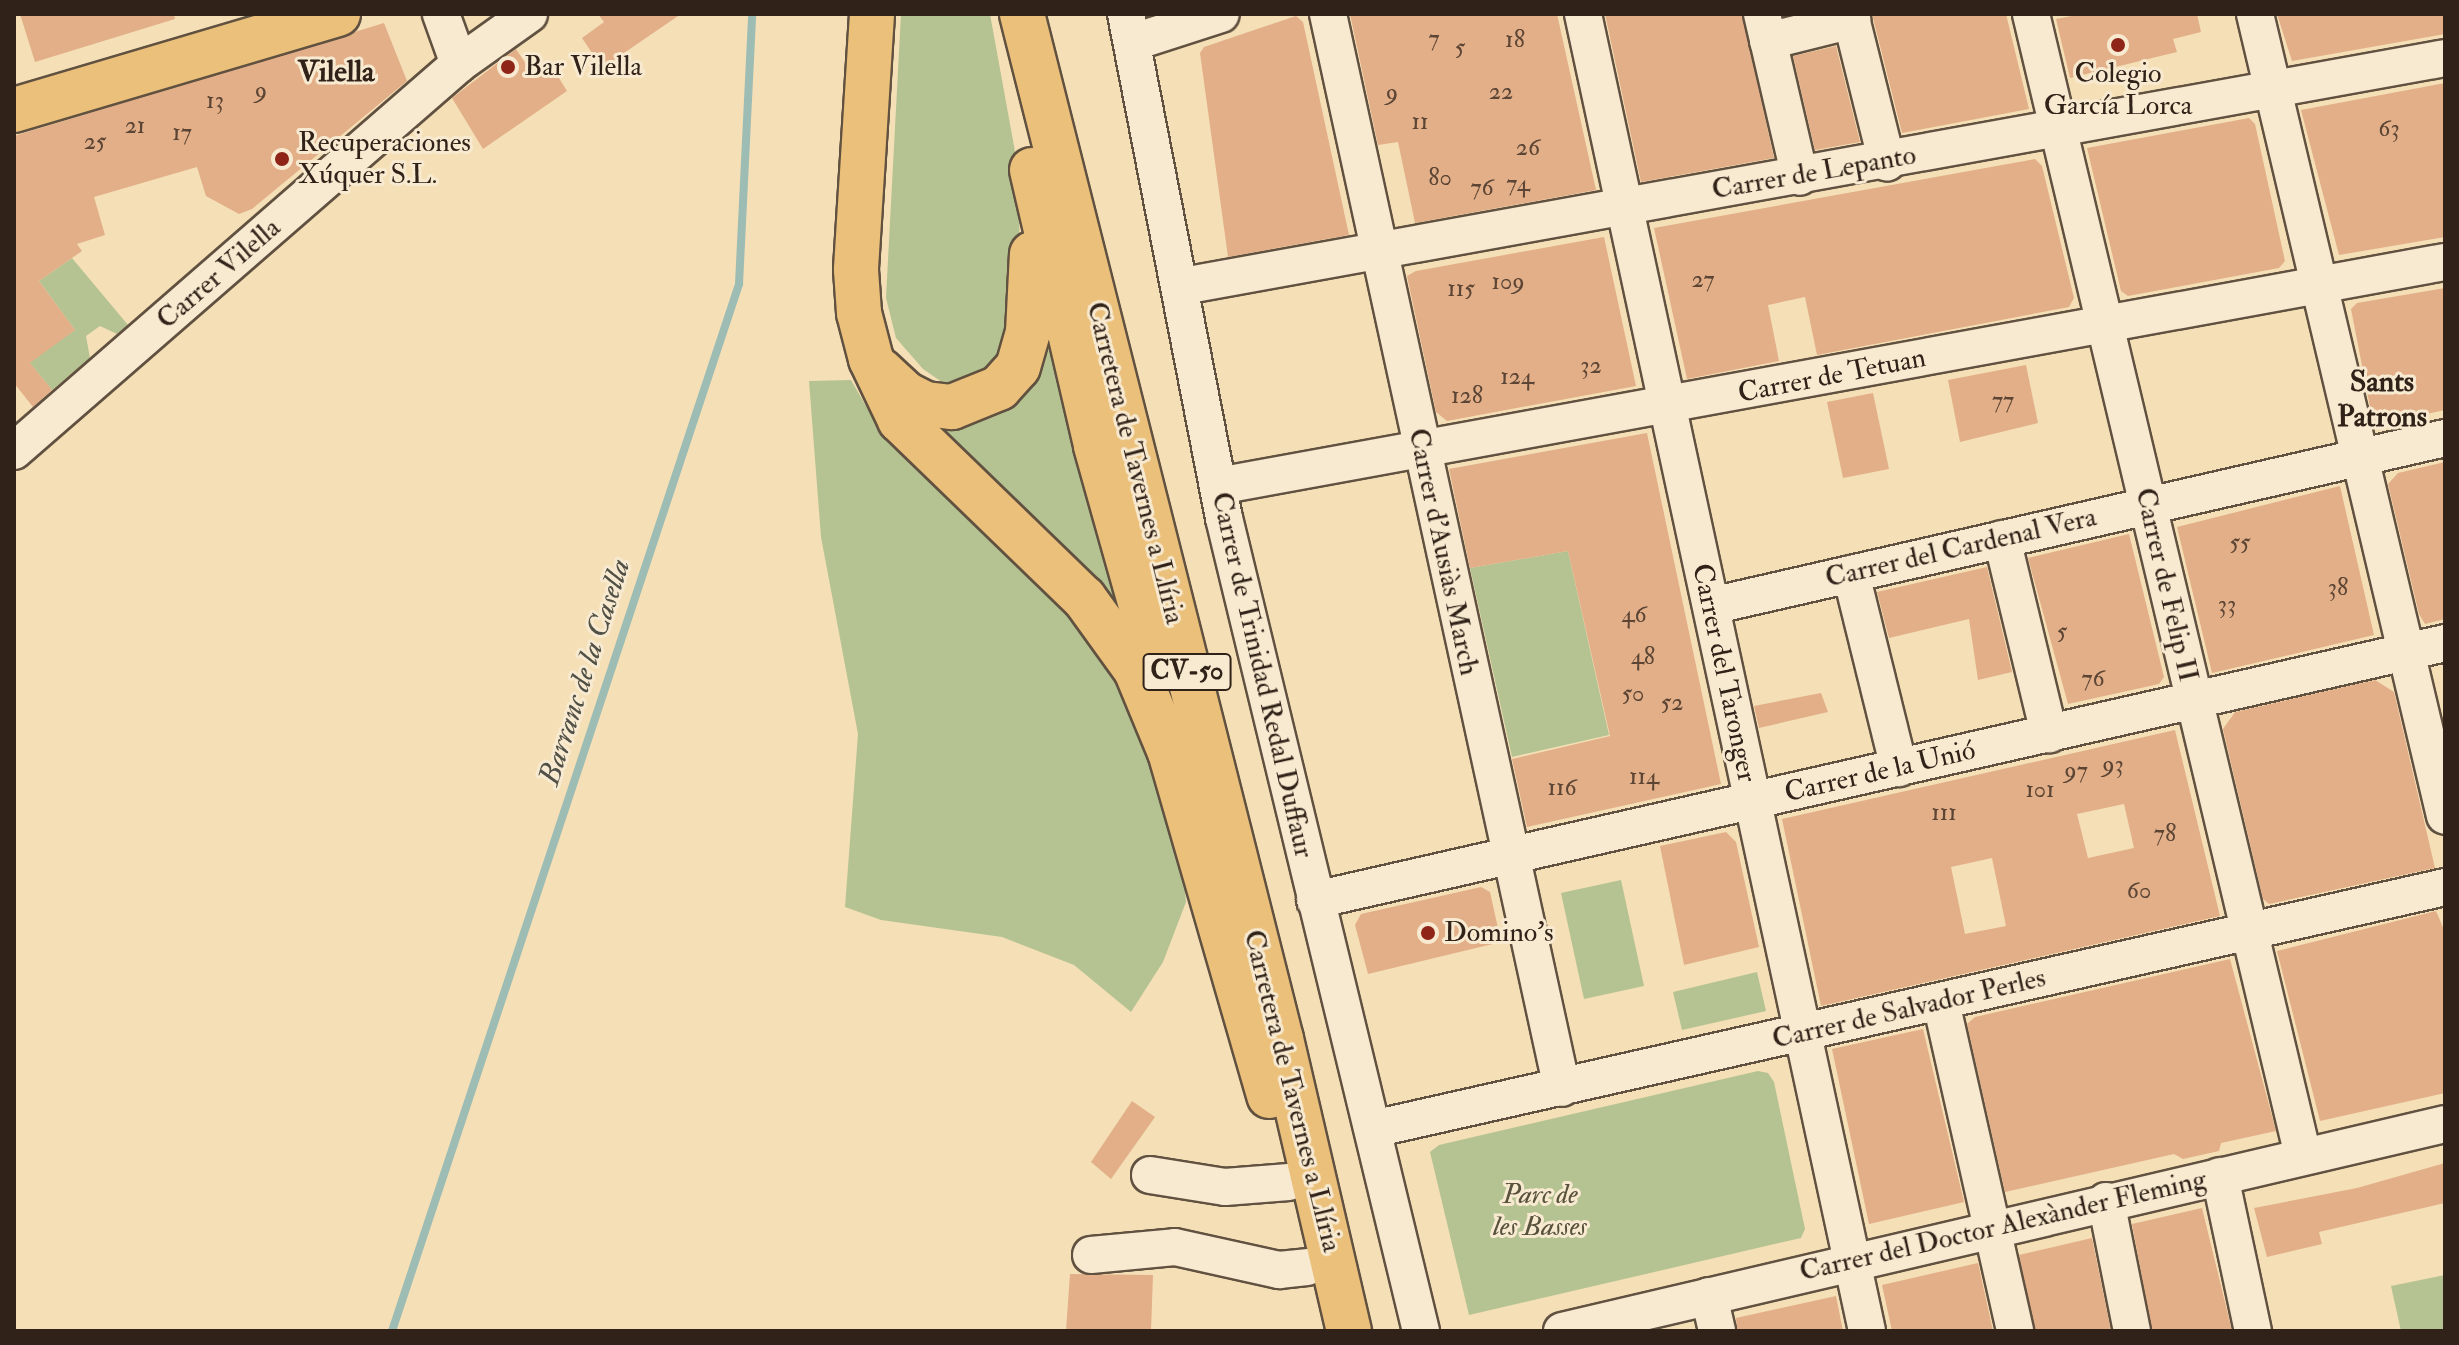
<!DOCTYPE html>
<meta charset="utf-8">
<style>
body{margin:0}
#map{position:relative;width:2459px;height:1345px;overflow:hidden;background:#f5dfb6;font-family:"IM FELL Double Pica",serif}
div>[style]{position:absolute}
.green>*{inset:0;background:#b5c393}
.stream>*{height:8px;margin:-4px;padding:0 4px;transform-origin:4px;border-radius:4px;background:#9dbcb4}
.building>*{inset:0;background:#e2af88}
.roads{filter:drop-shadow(2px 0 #615140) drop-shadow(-2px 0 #615140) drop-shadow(0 2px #615140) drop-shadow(0 -2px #615140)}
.minor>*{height:36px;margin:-18px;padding:0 18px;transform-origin:18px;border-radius:18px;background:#f8ead0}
.major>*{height:44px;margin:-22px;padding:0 22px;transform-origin:22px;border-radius:22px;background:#eac07b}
.dots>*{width:22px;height:22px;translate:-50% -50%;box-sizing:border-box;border:4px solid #f8ead0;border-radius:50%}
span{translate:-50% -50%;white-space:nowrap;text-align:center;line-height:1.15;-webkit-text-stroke:6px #f8ead0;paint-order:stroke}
.number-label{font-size:24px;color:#5c4534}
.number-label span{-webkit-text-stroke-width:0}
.shield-label span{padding:2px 6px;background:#f8ead0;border:2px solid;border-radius:6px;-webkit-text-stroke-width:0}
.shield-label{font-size:26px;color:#302218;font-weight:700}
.poi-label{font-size:28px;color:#302218}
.left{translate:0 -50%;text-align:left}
.street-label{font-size:28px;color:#302218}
.park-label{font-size:28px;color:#58523d;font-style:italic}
.neighbourhood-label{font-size:30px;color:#302218;font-weight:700}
.water-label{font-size:30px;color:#515047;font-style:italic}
.frame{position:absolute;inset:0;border:16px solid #302218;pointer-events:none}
</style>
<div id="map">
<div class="green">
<i style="clip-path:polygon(901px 14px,990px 14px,1018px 168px,1021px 303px,1008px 351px,981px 380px,945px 384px,923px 369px,896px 338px,886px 298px)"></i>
<i style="clip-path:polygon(72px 258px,128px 325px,117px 334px,100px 326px,86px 336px,90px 358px,52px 390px,29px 362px,75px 330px,39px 281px)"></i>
<i style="clip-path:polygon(1057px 330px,1135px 622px,932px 422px,1005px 408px,1036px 381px)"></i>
<i style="clip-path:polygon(851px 380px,886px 441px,1053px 588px,1133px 700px,1184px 878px,1186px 902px,1163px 962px,1131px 1012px,1074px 965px,1002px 937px,881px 920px,845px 907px,858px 734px,821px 537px,809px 381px)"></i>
<i style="clip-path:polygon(1568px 551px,1609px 735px,1512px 757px,1470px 568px)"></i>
<i style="clip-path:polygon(1621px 880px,1644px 986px,1584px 999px,1561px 893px)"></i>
<i style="clip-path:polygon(1757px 972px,1766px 1011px,1682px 1030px,1673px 992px)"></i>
<i style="clip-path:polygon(1758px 1071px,1768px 1073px,1774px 1082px,1805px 1229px,1801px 1238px,1469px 1315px,1430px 1152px,1439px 1145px)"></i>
<i style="clip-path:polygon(2445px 1275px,2445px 1331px,2401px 1331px,2391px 1286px)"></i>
</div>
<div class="stream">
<i style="left:392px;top:1331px;width:1103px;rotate:-71.66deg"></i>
<i style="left:739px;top:284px;width:270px;rotate:-87.2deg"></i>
</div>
<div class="building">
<i style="clip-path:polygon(20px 14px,174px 14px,175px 19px,35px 62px)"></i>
<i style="clip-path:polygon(598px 14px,681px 14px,602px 68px,582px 38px,604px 22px)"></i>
<i style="clip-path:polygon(1350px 14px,1557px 14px,1596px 190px,1415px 223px,1398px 142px,1378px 145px)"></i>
<i style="clip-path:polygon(1605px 14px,1742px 14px,1774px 158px,1641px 182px)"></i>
<i style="clip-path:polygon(1872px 14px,2006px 14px,2029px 109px,1902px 133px)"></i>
<i style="clip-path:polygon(2082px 14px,2197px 14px,2201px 32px,2173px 39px,2177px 52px,2070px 78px,2056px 19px)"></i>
<i style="clip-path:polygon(2277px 14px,2445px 14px,2445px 34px,2292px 61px)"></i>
<i style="clip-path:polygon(1296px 16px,1303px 22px,1349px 235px,1228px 257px,1200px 53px,1204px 47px)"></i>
<i style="clip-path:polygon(384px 23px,407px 81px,252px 209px,239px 214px,206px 196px,197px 167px,94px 197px,105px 235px,77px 244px,82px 251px,39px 281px,75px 330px,30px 363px,52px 390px,33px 407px,14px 383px,14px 136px)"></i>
<i style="clip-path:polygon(1836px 46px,1860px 142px,1815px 150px,1793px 56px)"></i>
<i style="clip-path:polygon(516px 49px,532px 73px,549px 62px,567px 91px,483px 149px,452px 98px)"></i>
<i style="clip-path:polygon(2445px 83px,2445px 237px,2339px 255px,2301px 110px)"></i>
<i style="clip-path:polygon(2249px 118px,2255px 124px,2285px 261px,2279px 268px,2128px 296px,2121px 291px,2087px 148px)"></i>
<i style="clip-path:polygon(2035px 159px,2042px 166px,2074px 298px,2069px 307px,1817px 355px,1805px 297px,1768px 305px,1779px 361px,1687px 379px,1654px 228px)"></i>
<i style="clip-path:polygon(1604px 237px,1636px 386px,1447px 421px,1436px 412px,1407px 276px,1416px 271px)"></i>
<i style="clip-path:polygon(2445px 288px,2445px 410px,2379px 424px,2372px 417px,2351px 309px,2357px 303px)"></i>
<i style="clip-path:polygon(2026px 365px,2038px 423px,1960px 442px,1948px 380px)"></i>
<i style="clip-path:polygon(1873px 393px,1889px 469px,1843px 478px,1827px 402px)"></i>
<i style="clip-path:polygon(1647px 433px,1721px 784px,1527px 827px,1512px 759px,1610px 736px,1568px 551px,1470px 568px,1449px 469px)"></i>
<i style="clip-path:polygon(2445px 462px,2445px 619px,2425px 624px,2419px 614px,2388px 484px,2398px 473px)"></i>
<i style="clip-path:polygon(2340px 486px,2374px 635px,2212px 673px,2177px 527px)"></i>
<i style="clip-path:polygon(2129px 534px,2164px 677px,2159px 684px,2068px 704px,2028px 558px)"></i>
<i style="clip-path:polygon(1987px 567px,2012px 672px,1978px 680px,1969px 619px,1889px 638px,1877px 592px)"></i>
<i style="clip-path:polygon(2375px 680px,2394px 692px,2435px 868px,2269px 904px,2263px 899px,2223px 729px,2235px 712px)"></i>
<i style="clip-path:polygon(1821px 693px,1828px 712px,1759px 728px,1754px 706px)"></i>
<i style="clip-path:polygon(evenodd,2175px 730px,2220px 916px,1821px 1006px,1782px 819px,2175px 730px,2124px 804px,2134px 848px,2088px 858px,2077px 814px,2124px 804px,2175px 730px,1992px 858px,2006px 926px,1965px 934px,1951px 867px,1992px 858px)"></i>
<i style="clip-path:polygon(1726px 832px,1736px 842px,1759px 947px,1684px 965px,1660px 846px)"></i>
<i style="clip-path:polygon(1481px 887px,1490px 892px,1501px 942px,1368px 974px,1355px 925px,1361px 914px)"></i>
<i style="clip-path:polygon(2436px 911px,2445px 932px,2445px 1093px,2320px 1121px,2277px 951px)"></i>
<i style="clip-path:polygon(2230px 959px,2276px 1131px,2221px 1143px,2219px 1151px,2183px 1159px,2174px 1154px,2005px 1192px,1967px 1024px,1975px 1017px)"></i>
<i style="clip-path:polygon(1923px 1029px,1964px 1202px,1869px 1224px,1832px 1049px)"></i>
<i style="clip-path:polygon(1132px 1101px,1155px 1117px,1111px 1179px,1091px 1162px)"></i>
<i style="clip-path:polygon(2445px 1163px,2445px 1203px,2319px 1232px,2322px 1244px,2267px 1257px,2254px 1208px,2357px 1188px)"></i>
<i style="clip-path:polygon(2202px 1208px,2232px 1331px,2152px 1331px,2132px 1224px)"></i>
<i style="clip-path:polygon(2092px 1238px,2111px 1331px,2035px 1331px,2019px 1255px)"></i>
<i style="clip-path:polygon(1978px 1263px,1993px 1331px,1892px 1331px,1882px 1285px)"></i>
<i style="clip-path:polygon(1070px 1274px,1153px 1275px,1151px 1331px,1066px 1331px)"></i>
<i style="clip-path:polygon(1836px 1296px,1843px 1331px,1737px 1331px,1736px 1318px)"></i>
</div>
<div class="roads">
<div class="minor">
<i style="left:441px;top:14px;width:53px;rotate:70.2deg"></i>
<i style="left:1126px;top:14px;width:513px;rotate:79deg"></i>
<i style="left:1224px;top:518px;width:837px;rotate:76.38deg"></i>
<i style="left:1328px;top:14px;width:1099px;rotate:77.71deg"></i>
<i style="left:1583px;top:14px;width:1347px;rotate:77.83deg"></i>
<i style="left:1762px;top:14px;width:167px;rotate:76.9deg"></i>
<i style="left:1850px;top:14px;width:153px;rotate:76deg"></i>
<i style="left:2031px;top:14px;width:1174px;rotate:76.6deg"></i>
<i style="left:2255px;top:14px;width:824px;rotate:76.67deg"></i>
<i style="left:1768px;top:41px;width:87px;rotate:-14deg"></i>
<i style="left:1134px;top:42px;width:91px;rotate:-17.8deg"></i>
<i style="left:1183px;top:286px;width:1282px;rotate:-10.24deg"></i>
<i style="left:14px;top:451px;width:590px;rotate:-41.01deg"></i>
<i style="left:459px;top:64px;width:86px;rotate:-35.5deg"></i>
<i style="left:1218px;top:486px;width:1247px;rotate:-10.35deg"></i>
<i style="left:2002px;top:539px;width:201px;rotate:76.4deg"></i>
<i style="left:1851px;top:574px;width:200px;rotate:76.1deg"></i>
<i style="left:1711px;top:606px;width:753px;rotate:-12.89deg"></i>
<i style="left:1315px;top:900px;width:1159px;rotate:-12.81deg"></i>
<i style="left:1941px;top:1002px;width:337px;rotate:77.3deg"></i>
<i style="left:1373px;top:1129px;width:1099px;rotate:-12.72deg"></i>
<i style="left:1150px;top:1175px;width:76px;rotate:9.1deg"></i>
<i style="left:1225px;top:1187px;width:64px;rotate:-4.5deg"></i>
<i style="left:2220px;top:1176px;width:158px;rotate:78deg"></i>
<i style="left:2106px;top:1201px;width:133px;rotate:78.7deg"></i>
<i style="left:1091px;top:1255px;width:84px;rotate:-5.4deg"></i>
<i style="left:1175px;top:1247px;width:107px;rotate:12.5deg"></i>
<i style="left:1279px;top:1270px;width:28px;rotate:-6deg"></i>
<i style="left:1709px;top:1296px;width:36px;rotate:77deg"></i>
<i style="left:1562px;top:1331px;width:907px;rotate:-13.19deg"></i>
</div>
<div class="major">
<i style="left:872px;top:14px;width:256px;rotate:93.6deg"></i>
<i style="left:856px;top:270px;width:43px;rotate:86deg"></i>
<i style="left:859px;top:313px;width:48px;rotate:75.4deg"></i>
<i style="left:871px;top:359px;width:68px;rotate:64.6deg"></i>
<i style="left:900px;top:420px;width:256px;rotate:44.1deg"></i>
<i style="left:1084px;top:598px;width:89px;rotate:54.2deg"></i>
<i style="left:1136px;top:670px;width:89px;rotate:67.5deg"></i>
<i style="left:1170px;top:752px;width:358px;rotate:73.9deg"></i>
<i style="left:1022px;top:14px;width:1057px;rotate:75.82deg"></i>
<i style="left:1281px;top:1039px;width:300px;rotate:76.9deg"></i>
<i style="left:14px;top:110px;width:338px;rotate:-16.5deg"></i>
<i style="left:1032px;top:170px;width:283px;rotate:76.9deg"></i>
<i style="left:1096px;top:446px;width:204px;rotate:74.3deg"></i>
<i style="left:880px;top:370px;width:35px;rotate:43deg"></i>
<i style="left:906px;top:394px;width:22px;rotate:27deg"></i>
<i style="left:926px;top:404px;width:26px;rotate:7deg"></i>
<i style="left:952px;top:407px;width:51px;rotate:-22deg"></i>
<i style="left:999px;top:388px;width:28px;rotate:-48deg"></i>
<i style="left:1018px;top:367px;width:36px;rotate:-74deg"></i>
<i style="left:1028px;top:332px;width:78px;rotate:-87.1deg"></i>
</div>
</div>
<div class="dots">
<i style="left:2118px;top:45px;background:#8f2418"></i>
<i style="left:508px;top:67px;background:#8f2418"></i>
<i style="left:282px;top:159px;background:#8f2418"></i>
<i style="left:1428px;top:933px;background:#8f2418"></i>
</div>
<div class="number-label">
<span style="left:1434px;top:39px">7</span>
<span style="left:1515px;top:40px">18</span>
<span style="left:1460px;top:48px">5</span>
<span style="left:261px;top:91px">9</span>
<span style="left:1501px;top:92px">22</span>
<span style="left:1392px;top:93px">9</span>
<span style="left:215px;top:101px">13</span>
<span style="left:1420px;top:122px">11</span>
<span style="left:135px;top:126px">21</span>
<span style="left:2389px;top:129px">63</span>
<span style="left:182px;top:133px">17</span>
<span style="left:95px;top:142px">25</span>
<span style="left:1528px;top:148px">26</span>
<span style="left:1440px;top:178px">80</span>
<span style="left:1518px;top:184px">74</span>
<span style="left:1482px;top:188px">76</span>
<span style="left:1703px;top:280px">27</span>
<span style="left:1508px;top:282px">109</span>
<span style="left:1461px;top:289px">115</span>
<span style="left:1591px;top:366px">32</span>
<span style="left:1517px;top:377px">124</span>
<span style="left:1467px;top:396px">128</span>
<span style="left:2003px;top:401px">77</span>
<span style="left:2240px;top:543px">55</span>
<span style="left:2338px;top:588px">38</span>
<span style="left:2227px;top:605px">33</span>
<span style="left:1634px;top:615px">46</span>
<span style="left:2062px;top:632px">5</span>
<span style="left:1643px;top:657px">48</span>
<span style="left:2093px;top:679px">76</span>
<span style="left:1633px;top:694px">50</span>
<span style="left:1672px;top:703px">52</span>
<span style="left:2113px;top:765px">93</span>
<span style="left:2076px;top:771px">97</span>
<span style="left:1644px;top:777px">114</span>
<span style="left:1562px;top:788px">116</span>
<span style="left:2040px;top:790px">101</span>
<span style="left:1944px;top:813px">111</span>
<span style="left:2165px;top:834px">78</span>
<span style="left:2139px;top:891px">60</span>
</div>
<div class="shield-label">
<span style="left:1187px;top:672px">CV-50</span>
</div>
<div class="poi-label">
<span class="left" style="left:524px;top:67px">Bar Vilella</span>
<span style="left:2118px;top:90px">Colegio<br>García Lorca</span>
<span class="left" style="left:298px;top:159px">Recuperaciones<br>Xúquer S.L.</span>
<span class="left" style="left:1444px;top:933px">Domino's</span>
</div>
<div class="street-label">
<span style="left:1814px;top:173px;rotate:-10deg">Carrer de Lepanto</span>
<span style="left:219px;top:274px;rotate:-41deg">Carrer Vilella</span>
<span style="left:1832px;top:376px;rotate:-11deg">Carrer de Tetuan</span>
<span style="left:1135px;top:463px;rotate:76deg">Carretera de Tavernes a Llíria</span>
<span style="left:1961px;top:548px;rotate:-13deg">Carrer del Cardenal Vera</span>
<span style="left:1443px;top:552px;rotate:78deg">Carrer d'Ausiàs March</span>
<span style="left:2166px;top:585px;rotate:77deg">Carrer de Felip II</span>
<span style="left:1724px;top:673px;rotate:78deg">Carrer del Taronger</span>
<span style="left:1262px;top:675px;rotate:77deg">Carrer de Trinidad Redal Duffaur</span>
<span style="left:1880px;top:772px;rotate:-13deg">Carrer de la Unió</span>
<span style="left:1909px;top:1009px;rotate:-13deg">Carrer de Salvador Perles</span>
<span style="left:1292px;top:1091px;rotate:76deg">Carretera de Tavernes a Llíria</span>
<span style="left:2003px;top:1226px;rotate:-13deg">Carrer del Doctor Alexànder Fleming</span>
</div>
<div class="park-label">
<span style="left:1540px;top:1211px">Parc de<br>les Basses</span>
</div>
<div class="neighbourhood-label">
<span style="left:336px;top:72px">Vilella</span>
<span style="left:2382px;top:399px">Sants<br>Patrons</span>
</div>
<div class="water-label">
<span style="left:585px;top:672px;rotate:-72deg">Barranc de la Casella</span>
</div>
<div class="frame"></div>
</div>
